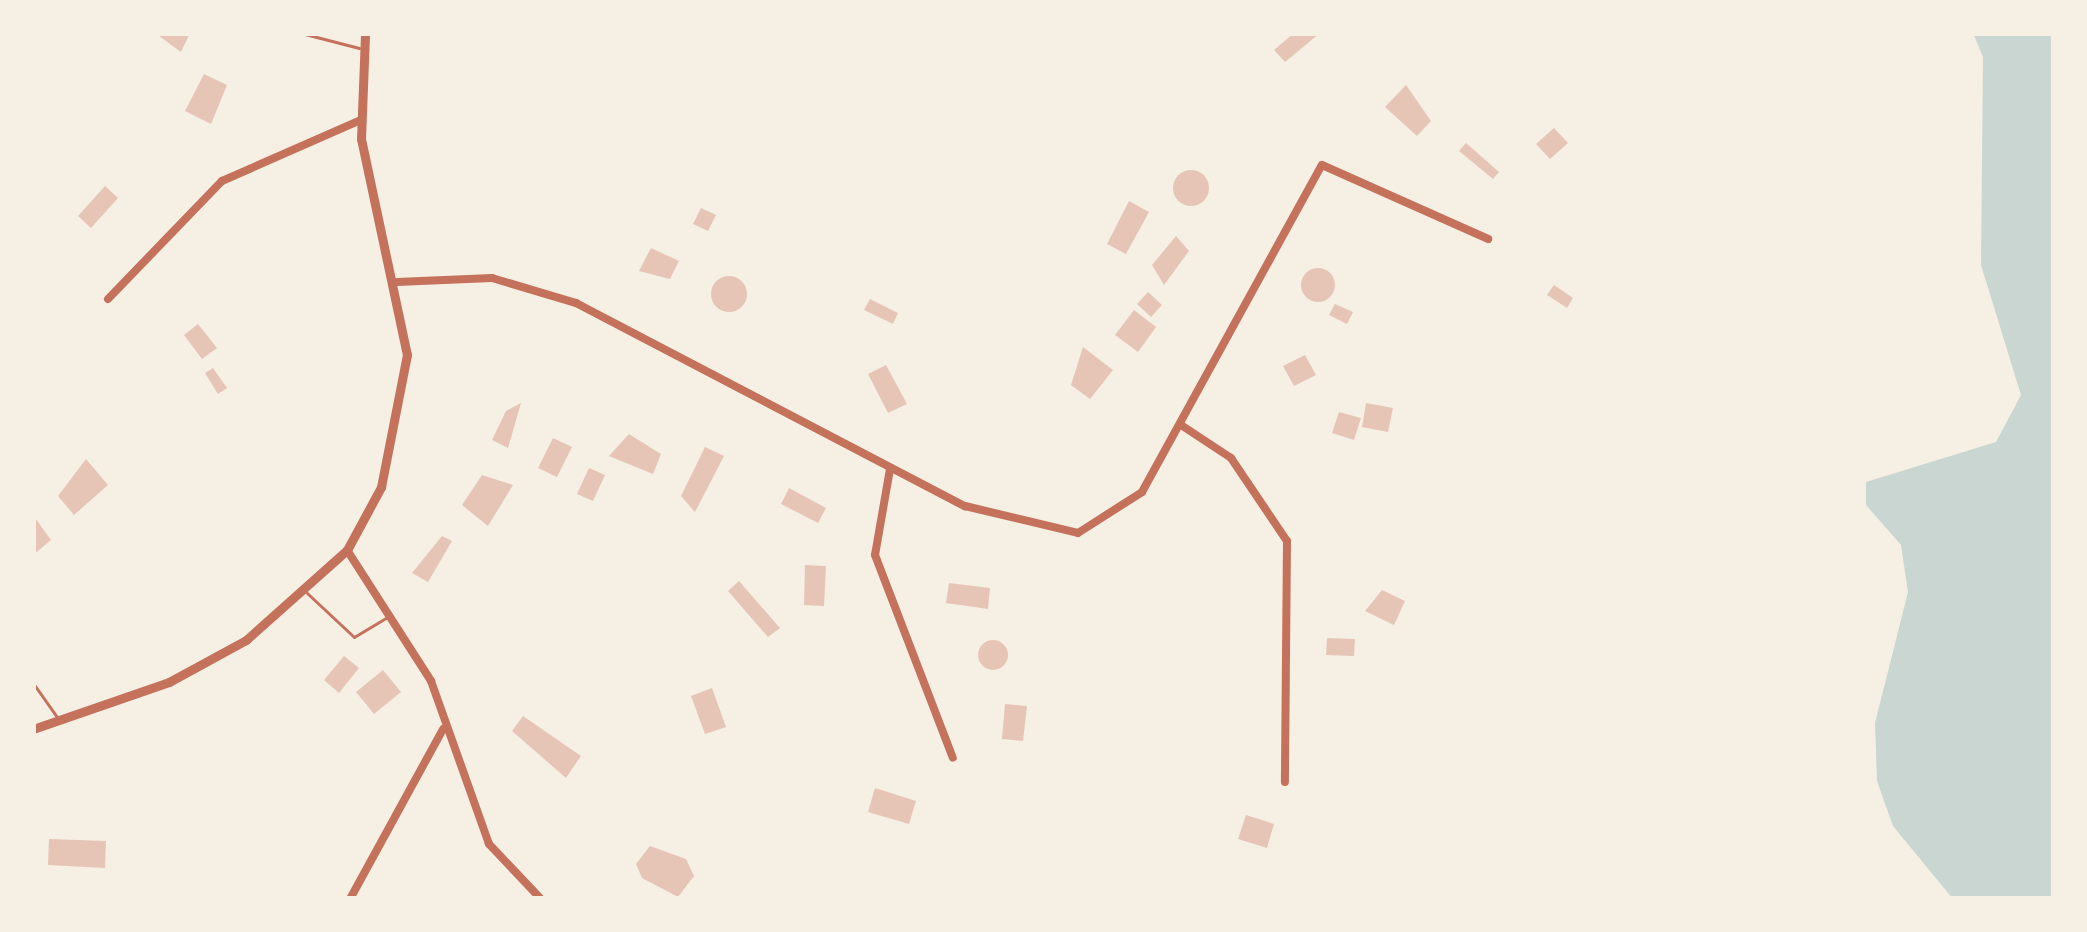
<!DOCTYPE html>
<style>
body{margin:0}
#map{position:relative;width:2087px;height:932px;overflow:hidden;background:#f6efe4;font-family:Roboto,sans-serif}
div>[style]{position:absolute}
.water>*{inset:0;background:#c9d6d2}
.building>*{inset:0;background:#e6c5b7}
.round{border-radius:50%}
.service>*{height:3px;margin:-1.5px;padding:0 1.5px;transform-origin:1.5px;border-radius:1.5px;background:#c5725c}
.minor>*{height:8px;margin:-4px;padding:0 4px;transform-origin:4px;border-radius:4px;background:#c5725c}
.tertiary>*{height:9px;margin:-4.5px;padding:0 4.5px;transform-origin:4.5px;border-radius:4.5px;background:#c5725c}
span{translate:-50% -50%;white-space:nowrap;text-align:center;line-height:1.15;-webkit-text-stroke:10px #f6efe4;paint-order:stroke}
.frame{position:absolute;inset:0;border:36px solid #f6efe4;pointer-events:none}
</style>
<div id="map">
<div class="water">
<i style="clip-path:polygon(1973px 33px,2054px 33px,2054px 899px,1953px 899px,1893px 826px,1877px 781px,1875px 723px,1908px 592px,1901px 545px,1866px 505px,1866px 482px,1996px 442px,2021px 395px,1981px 265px,1983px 57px)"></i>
</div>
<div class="building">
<i style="clip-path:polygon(155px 33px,190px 33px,181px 52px)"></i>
<i style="clip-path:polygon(1294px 33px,1320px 33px,1285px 62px,1274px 50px)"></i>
<i style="clip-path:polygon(204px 74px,227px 85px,211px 124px,185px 111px)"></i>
<i style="clip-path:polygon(1406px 85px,1431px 121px,1417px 136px,1385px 107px)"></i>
<i style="clip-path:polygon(1554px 128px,1568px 143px,1550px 159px,1536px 144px)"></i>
<i style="clip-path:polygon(1466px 143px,1499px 172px,1493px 179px,1459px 151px)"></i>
<i class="round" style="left:1173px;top:170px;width:36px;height:36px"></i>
<i style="clip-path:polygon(105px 186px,118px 198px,91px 228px,78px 216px)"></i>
<i style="clip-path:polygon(1129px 201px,1149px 212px,1126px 254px,1107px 244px)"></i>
<i style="clip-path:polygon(701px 208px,716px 215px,708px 231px,693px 224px)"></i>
<i style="clip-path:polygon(1176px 236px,1189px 251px,1164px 285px,1152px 265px)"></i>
<i style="clip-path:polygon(651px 248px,679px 261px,670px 279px,639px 271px)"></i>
<i class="round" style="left:1301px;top:268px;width:34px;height:34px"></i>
<i class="round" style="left:711px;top:276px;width:36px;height:36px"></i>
<i style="clip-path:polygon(1554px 285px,1573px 298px,1567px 308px,1547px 295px)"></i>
<i style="clip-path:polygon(1148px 292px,1162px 305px,1151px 317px,1137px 304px)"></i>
<i style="clip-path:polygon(870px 299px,898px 313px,893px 324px,864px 310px)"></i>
<i style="clip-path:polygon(1335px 304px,1353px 312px,1347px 324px,1329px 315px)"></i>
<i style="clip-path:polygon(1134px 310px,1156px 327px,1138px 352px,1115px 335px)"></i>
<i style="clip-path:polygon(198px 324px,217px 348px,202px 359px,184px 335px)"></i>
<i style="clip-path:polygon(1083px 347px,1113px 370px,1090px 399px,1071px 385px)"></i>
<i style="clip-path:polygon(1305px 355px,1316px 375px,1294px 386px,1283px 366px)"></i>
<i style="clip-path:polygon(886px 365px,907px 404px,888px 413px,868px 374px)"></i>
<i style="clip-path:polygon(213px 368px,227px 388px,218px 394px,205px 373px)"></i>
<i style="clip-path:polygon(521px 403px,508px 448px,492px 440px,506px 411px)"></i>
<i style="clip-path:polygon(1366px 403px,1393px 408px,1388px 432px,1362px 427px)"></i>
<i style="clip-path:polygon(1339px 412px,1361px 418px,1354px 440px,1332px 433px)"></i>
<i style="clip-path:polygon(629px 434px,661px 454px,653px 474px,609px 456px)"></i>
<i style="clip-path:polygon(553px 438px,572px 447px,557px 477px,538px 468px)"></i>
<i style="clip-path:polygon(705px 447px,724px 456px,695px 512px,681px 496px)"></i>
<i style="clip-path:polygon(86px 459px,108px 485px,74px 515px,58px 496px)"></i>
<i style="clip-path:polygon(589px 468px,605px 475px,593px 501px,577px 494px)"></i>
<i style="clip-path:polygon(482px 475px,513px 485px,488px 526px,462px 505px)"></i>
<i style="clip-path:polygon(789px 488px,826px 508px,818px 523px,781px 504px)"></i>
<i style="clip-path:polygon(33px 515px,51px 540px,33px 555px)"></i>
<i style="clip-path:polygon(442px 536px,452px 541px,428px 582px,412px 573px)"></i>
<i style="clip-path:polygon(805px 565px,826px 566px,824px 606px,804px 605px)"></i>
<i style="clip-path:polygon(739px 581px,780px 628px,768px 637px,728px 591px)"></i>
<i style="clip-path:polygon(949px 583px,990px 588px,988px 609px,946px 603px)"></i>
<i style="clip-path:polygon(1382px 590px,1405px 601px,1394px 625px,1365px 611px)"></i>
<i style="clip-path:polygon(1327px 638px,1355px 639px,1354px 656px,1326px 655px)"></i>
<i class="round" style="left:978px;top:640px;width:30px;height:30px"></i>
<i style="clip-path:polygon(344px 656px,359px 668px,339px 693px,324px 680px)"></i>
<i style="clip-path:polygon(383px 670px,401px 692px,374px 714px,356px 692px)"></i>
<i style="clip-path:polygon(712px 688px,726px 727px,705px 734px,691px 696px)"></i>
<i style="clip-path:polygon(1005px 704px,1027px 706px,1023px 741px,1002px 739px)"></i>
<i style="clip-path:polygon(523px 716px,581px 756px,566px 778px,512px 731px)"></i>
<i style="clip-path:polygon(875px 788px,916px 801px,909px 824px,868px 812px)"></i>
<i style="clip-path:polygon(1246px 815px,1274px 824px,1267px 848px,1238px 839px)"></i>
<i style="clip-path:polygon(49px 839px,106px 841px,105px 868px,48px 865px)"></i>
<i style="clip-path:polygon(650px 846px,686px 859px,694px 876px,678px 897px,642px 878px,636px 864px)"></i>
</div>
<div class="service">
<i style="left:301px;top:33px;width:60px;rotate:14.5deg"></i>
<i style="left:307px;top:593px;width:64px;rotate:43.1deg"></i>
<i style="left:354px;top:637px;width:37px;rotate:-31deg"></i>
<i style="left:33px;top:683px;width:42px;rotate:54.8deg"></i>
</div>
<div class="minor">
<i style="left:397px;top:282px;width:95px;rotate:-2.4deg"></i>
<i style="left:492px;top:278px;width:88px;rotate:16.6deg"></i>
<i style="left:576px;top:303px;width:439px;rotate:27.6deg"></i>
<i style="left:965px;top:506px;width:116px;rotate:13.4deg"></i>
<i style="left:1078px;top:533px;width:76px;rotate:-32.6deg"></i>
<i style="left:1142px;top:492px;width:373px;rotate:-61.2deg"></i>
<i style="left:1322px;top:165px;width:182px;rotate:24deg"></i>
<i style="left:108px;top:299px;width:164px;rotate:-46deg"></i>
<i style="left:222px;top:181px;width:150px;rotate:-23.7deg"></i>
<i style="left:1181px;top:425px;width:60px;rotate:33.4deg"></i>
<i style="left:1231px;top:458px;width:100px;rotate:56deg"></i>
<i style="left:1287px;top:541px;width:241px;rotate:90.5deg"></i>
<i style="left:890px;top:469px;width:87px;rotate:99.9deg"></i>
<i style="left:875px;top:555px;width:217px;rotate:69deg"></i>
<i style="left:347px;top:550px;width:156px;rotate:57.3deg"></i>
<i style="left:431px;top:681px;width:173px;rotate:70.4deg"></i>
<i style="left:489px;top:844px;width:76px;rotate:46.6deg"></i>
<i style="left:350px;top:899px;width:194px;rotate:-61.3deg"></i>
</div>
<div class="tertiary">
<i style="left:33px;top:729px;width:144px;rotate:-19.1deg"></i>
<i style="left:169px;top:682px;width:88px;rotate:-28.6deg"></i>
<i style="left:246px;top:640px;width:135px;rotate:-41.7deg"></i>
<i style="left:347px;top:550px;width:72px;rotate:-61.6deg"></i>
<i style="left:381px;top:487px;width:135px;rotate:-78.9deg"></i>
<i style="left:407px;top:355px;width:221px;rotate:-102deg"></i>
<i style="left:361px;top:139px;width:106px;rotate:-87.8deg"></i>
</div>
<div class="frame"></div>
</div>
